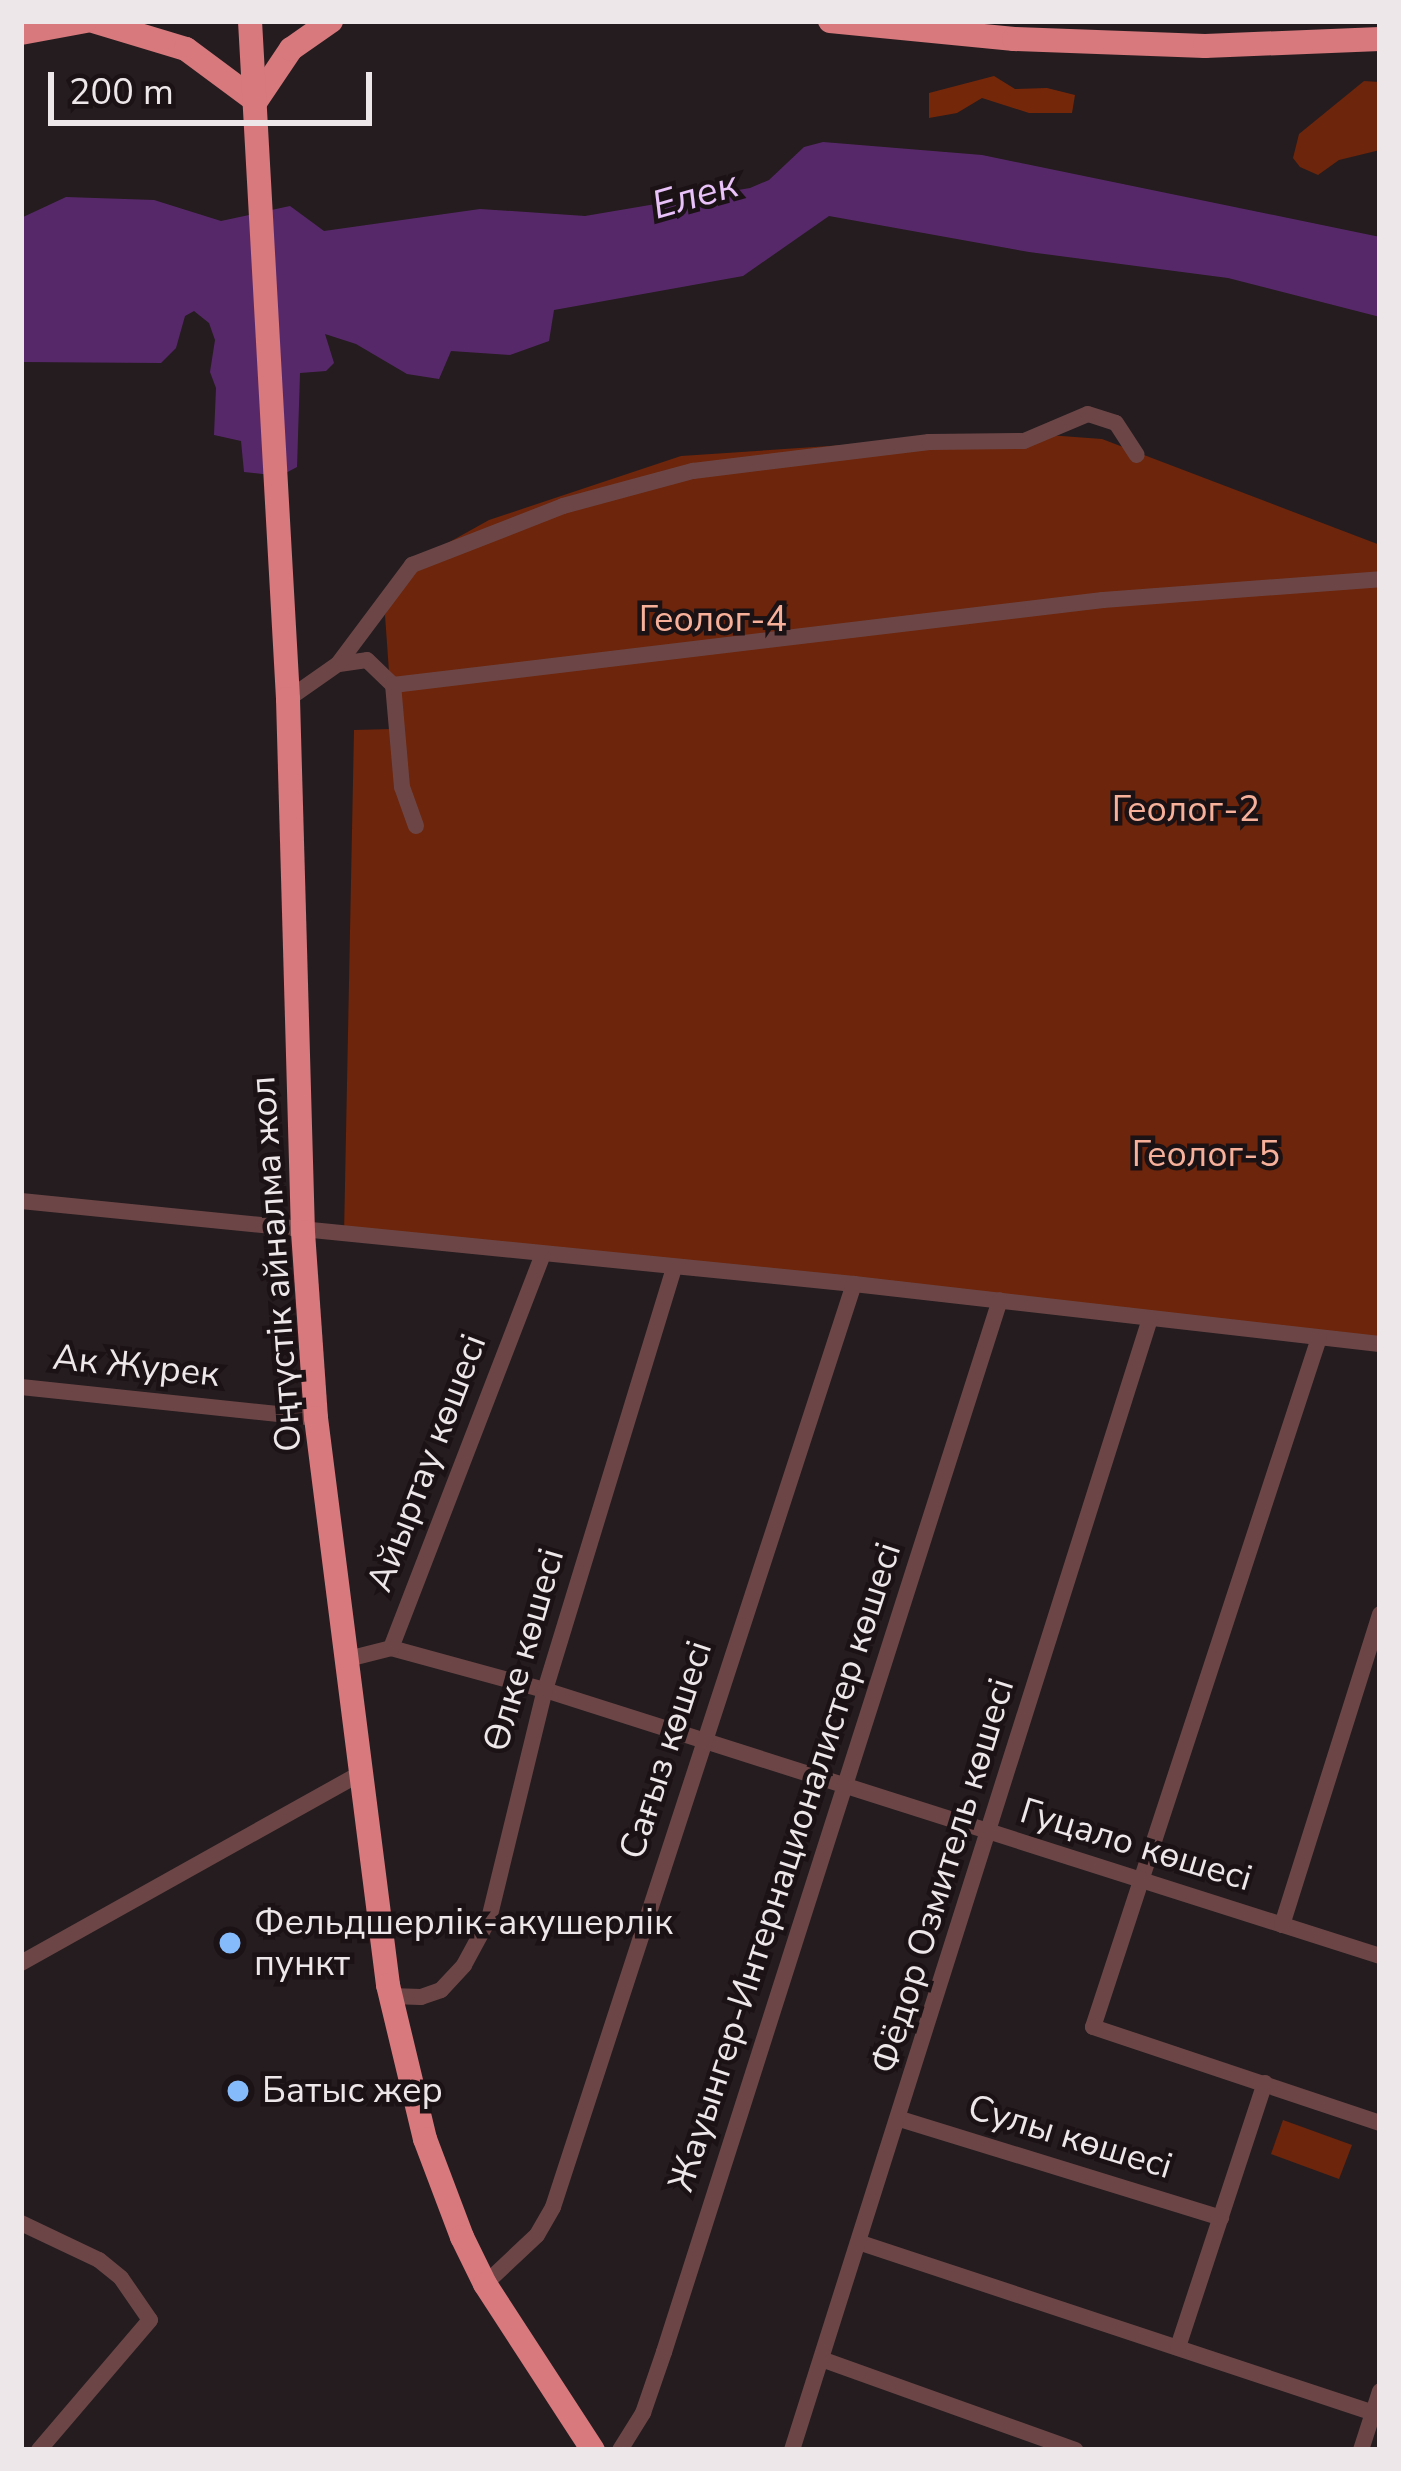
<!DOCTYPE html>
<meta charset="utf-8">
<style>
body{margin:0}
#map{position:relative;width:1401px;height:2471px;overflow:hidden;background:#251c1f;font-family:"Nunito Sans",sans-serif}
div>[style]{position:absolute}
.green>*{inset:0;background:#6d250b}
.forest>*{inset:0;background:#752709}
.water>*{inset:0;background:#572869}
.minor>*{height:16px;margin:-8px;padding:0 8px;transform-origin:8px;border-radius:8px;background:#6c4647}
.highway>*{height:24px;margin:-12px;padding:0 12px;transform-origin:12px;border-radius:12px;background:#d7797d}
.dots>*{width:33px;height:33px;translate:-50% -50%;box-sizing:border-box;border:6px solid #1b1215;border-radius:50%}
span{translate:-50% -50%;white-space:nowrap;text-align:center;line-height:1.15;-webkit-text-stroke:9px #1b1215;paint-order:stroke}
.park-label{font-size:36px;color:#f7b19b}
.street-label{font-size:36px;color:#eee7e9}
.poi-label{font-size:36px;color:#eee7e9}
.left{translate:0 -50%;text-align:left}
.water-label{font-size:39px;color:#e9c2fa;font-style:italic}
.frame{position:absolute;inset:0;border:24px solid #eee7e9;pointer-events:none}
.scale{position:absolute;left:48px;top:72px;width:324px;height:54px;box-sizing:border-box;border:6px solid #eee7e9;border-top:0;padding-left:15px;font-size:36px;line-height:42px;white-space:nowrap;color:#eee7e9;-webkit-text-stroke:9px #1b1215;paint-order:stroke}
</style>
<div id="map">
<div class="green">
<i style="clip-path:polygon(1364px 81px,1380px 82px,1380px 150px,1339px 160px,1318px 175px,1300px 167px,1293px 158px,1299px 134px)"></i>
<i style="clip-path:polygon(1021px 433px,1102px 439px,1380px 545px,1380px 1345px,344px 1235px,354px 730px,393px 729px,385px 615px,410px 564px,489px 520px,681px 456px)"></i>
<i style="clip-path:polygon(1283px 2120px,1352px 2145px,1339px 2179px,1271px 2154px)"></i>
</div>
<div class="forest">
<i style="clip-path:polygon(994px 76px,1015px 89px,1047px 88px,1075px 95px,1072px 113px,1029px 113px,982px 98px,957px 113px,929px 118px,929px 93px)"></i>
</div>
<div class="water">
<i style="clip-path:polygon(823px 142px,982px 155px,1380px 237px,1380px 317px,1228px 278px,1029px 252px,829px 216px,743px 276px,554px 310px,549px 341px,510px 355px,451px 351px,439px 379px,407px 374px,356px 344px,325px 334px,334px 363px,326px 371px,300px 373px,297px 467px,280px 476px,244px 472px,241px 441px,214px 435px,216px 388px,210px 372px,215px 340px,209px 323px,194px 311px,185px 316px,176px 348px,161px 363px,21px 362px,21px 218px,66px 197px,154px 200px,221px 221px,290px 206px,324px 231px,480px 209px,585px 216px,750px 188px,769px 180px,804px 147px)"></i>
</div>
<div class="minor">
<i style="left:339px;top:664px;width:28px;rotate:-8deg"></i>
<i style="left:367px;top:660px;width:36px;rotate:44deg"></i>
<i style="left:288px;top:699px;width:61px;rotate:-35deg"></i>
<i style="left:338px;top:664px;width:124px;rotate:-53.2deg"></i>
<i style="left:412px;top:565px;width:162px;rotate:-21.3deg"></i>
<i style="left:563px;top:506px;width:135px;rotate:-15.1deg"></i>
<i style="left:693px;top:471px;width:238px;rotate:-7deg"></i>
<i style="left:929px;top:442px;width:95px;rotate:-0.6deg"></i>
<i style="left:1024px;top:441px;width:69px;rotate:-22.9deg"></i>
<i style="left:1088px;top:414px;width:29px;rotate:18deg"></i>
<i style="left:1116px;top:423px;width:38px;rotate:57deg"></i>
<i style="left:416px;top:826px;width:41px;rotate:-109.7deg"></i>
<i style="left:402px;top:787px;width:102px;rotate:-95deg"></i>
<i style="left:393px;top:685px;width:715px;rotate:-6.83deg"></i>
<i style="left:1103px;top:600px;width:278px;rotate:-4.3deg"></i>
<i style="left:21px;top:1201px;width:837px;rotate:5.69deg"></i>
<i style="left:854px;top:1284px;width:529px;rotate:6.51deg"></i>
<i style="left:1319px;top:1338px;width:725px;rotate:108.16deg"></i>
<i style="left:1093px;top:2027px;width:303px;rotate:18.5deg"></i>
<i style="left:21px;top:1387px;width:297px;rotate:6deg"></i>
<i style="left:391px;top:1648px;width:160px;rotate:15.3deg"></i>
<i style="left:545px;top:1690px;width:876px;rotate:17.67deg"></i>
<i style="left:344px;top:1660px;width:49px;rotate:-14.3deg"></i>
<i style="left:391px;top:1648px;width:420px;rotate:-68.9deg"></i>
<i style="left:1282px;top:1925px;width:326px;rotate:-72.5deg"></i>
<i style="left:21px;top:1963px;width:387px;rotate:-29.2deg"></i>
<i style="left:390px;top:1996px;width:31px;rotate:2deg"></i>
<i style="left:421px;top:1997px;width:21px;rotate:-19deg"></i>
<i style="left:441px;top:1990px;width:34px;rotate:-47deg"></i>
<i style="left:464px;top:1965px;width:52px;rotate:-61.5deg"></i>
<i style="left:489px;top:1919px;width:236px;rotate:-76.3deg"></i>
<i style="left:545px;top:1690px;width:441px;rotate:-73deg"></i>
<i style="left:900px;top:2119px;width:336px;rotate:17.1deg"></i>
<i style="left:21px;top:2223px;width:86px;rotate:25.4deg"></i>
<i style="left:99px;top:2260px;width:28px;rotate:39deg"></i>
<i style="left:121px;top:2278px;width:51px;rotate:55.4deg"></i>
<i style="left:150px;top:2320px;width:171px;rotate:130.5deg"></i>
<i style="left:861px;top:2243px;width:547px;rotate:18.34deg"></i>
<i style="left:485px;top:2284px;width:71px;rotate:-43.3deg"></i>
<i style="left:537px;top:2235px;width:32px;rotate:-60deg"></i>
<i style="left:553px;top:2207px;width:971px;rotate:-71.94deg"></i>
<i style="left:1178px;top:2347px;width:278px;rotate:-71.8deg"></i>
<i style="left:824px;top:2360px;width:267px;rotate:19.7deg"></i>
<i style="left:620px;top:2450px;width:44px;rotate:-58.1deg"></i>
<i style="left:643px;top:2413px;width:65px;rotate:-71deg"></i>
<i style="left:664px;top:2352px;width:1104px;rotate:-72.29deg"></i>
<i style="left:792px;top:2450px;width:1186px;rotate:-72.44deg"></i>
<i style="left:1361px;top:2450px;width:62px;rotate:-72.1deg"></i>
</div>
<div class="highway">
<i style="left:93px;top:21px;width:97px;rotate:16.8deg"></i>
<i style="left:186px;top:49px;width:87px;rotate:36.6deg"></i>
<i style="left:256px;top:101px;width:63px;rotate:-56.1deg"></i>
<i style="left:291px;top:49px;width:49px;rotate:-35deg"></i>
<i style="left:250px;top:21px;width:679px;rotate:86.79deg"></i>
<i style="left:288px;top:699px;width:533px;rotate:88.39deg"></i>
<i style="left:303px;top:1232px;width:186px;rotate:86deg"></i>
<i style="left:316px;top:1418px;width:572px;rotate:82.76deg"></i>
<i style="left:388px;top:1985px;width:158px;rotate:76.5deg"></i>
<i style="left:425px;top:2139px;width:105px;rotate:69.3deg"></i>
<i style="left:462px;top:2237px;width:52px;rotate:63.9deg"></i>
<i style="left:485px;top:2284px;width:198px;rotate:57deg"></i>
<i style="left:830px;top:21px;width:185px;rotate:5.6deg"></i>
<i style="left:1014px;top:39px;width:191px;rotate:2.1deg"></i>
<i style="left:1205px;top:46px;width:175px;rotate:-2.3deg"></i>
<i style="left:21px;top:33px;width:66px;rotate:-10.5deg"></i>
</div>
<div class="dots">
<i style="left:230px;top:1943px;background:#86bbfb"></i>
<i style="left:238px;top:2091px;background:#86bbfb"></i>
</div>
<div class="park-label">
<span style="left:713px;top:620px">Геолог-4</span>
<span style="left:1186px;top:810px">Геолог-2</span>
<span style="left:1206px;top:1155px">Геолог-5</span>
</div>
<div class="street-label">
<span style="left:276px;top:1264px;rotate:-94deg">Оңтүстік айналма жол</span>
<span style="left:136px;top:1366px;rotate:6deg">Ак Журек</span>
<span style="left:427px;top:1463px;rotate:-69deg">Айыртау көшесі</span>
<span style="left:524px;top:1650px;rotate:-74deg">Өлке көшесі</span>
<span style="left:666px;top:1750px;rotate:-72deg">Сағыз көшесі</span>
<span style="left:1136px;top:1845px;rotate:17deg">Гуцало көшесі</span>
<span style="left:785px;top:1867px;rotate:-72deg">Жауынгер-Интернационалистер көшесі</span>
<span style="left:943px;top:1876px;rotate:-73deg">Фёдор Озмитель көшесі</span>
<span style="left:1070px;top:2137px;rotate:17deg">Сулы көшесі</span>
</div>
<div class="poi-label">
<span class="left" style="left:254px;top:1943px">Фельдшерлік-акушерлік<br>пункт</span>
<span class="left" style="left:262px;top:2091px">Батыс жер</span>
</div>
<div class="water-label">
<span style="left:695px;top:196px;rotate:-16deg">Елек</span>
</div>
<div class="frame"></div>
<div class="scale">200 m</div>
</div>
